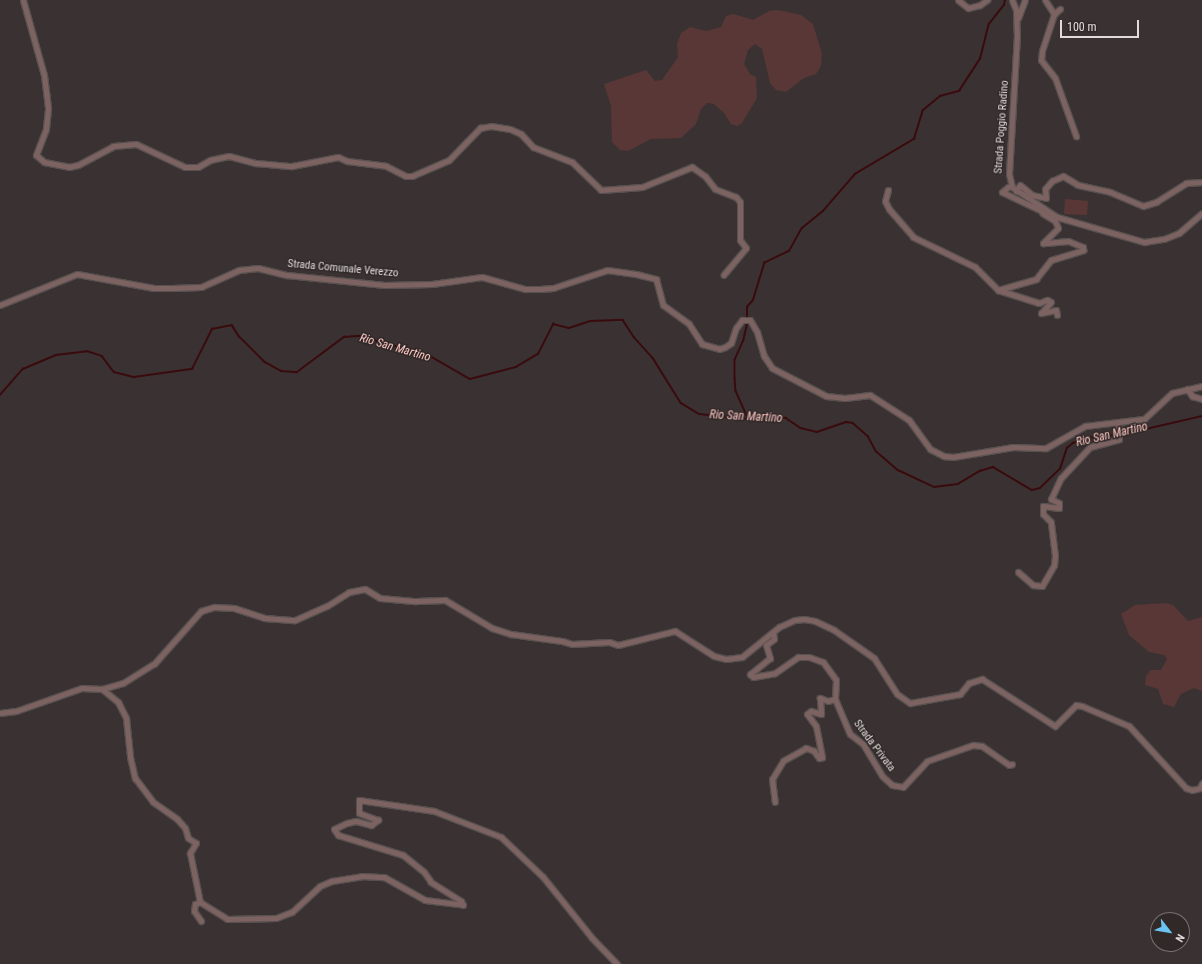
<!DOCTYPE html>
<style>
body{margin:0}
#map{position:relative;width:1202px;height:964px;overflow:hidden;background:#3a3232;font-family:"Roboto Condensed",sans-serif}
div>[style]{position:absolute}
.green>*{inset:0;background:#583736}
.stream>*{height:1.5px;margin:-0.75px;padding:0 0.75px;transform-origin:0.75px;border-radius:0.75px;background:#3a0b0e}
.roads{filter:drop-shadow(1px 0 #585150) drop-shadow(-1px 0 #585150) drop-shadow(0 1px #585150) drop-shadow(0 -1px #585150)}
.minor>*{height:5px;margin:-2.5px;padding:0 2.5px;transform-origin:2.5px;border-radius:2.5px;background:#7c6361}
span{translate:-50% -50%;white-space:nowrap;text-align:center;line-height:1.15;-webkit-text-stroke:3px #302928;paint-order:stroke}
.street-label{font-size:11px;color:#e1dcdb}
.water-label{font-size:12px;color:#f9c3c0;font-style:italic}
.north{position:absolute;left:1150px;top:912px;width:40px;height:40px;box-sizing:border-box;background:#302928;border:1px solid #777170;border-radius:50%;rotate:121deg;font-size:11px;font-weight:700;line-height:16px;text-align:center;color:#e1dcdb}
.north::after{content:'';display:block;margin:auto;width:14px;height:18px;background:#69c4f1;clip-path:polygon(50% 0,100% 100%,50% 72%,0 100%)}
.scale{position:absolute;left:1060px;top:20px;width:79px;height:18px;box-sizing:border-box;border:2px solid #e1dcdb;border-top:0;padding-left:5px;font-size:12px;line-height:14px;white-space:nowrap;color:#e1dcdb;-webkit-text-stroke:3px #302928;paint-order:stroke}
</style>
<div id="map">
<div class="green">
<i style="clip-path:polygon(778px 10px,801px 15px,813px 24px,822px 54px,821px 66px,816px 74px,804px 78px,786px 92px,776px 90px,770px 83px,762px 49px,755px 44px,748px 50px,744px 64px,750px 74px,756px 77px,757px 98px,742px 123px,737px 126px,731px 124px,724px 113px,714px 104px,707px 103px,701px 109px,696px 124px,681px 138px,651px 139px,628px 151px,620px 150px,612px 142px,611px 106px,604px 84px,646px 70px,655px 81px,662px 80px,678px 57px,677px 44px,681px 33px,690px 27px,706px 31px,721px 27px,726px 16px,734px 14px,753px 20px,769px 11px)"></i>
<i style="clip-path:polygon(1065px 199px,1088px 201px,1087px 215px,1064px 214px)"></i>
<i style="clip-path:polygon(1166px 603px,1173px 605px,1188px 621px,1202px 617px,1202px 691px,1194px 688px,1181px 694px,1174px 707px,1163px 704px,1158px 689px,1145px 685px,1146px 676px,1151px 670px,1161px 670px,1167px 659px,1164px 655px,1149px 652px,1129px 635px,1121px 614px,1135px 605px)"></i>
</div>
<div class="stream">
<i style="left:747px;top:318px;width:11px;rotate:-90deg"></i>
<i style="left:747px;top:307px;width:9px;rotate:-49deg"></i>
<i style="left:753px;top:300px;width:39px;rotate:-73deg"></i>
<i style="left:764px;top:263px;width:28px;rotate:-26deg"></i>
<i style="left:789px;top:251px;width:26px;rotate:-61deg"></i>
<i style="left:802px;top:228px;width:27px;rotate:-39deg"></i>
<i style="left:823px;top:211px;width:49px;rotate:-49.1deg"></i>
<i style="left:855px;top:174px;width:69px;rotate:-30.7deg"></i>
<i style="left:914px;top:139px;width:30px;rotate:-73deg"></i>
<i style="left:923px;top:110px;width:22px;rotate:-39deg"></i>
<i style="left:940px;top:96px;width:20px;rotate:-15deg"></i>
<i style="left:959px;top:91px;width:38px;rotate:-57deg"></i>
<i style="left:980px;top:59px;width:36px;rotate:-76deg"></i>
<i style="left:989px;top:24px;width:24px;rotate:-52deg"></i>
<i style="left:1004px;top:5px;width:5px;rotate:-79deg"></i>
<i style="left:748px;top:322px;width:18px;rotate:103deg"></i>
<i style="left:744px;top:340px;width:22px;rotate:114deg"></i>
<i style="left:735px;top:360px;width:18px;rotate:90deg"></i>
<i style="left:735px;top:378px;width:13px;rotate:86deg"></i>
<i style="left:736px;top:391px;width:30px;rotate:66deg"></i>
<i style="left:0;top:395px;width:35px;rotate:-49deg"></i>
<i style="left:23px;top:369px;width:36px;rotate:-23deg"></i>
<i style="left:56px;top:355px;width:31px;rotate:-7deg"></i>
<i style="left:87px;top:351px;width:16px;rotate:18deg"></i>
<i style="left:102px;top:356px;width:20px;rotate:53deg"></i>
<i style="left:114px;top:372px;width:21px;rotate:14deg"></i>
<i style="left:134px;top:377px;width:59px;rotate:-7.9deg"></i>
<i style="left:192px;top:369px;width:45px;rotate:-63.4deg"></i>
<i style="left:212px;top:329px;width:20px;rotate:-11deg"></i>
<i style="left:232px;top:325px;width:13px;rotate:58deg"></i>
<i style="left:239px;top:336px;width:37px;rotate:45deg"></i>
<i style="left:265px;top:362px;width:18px;rotate:29deg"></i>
<i style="left:281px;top:371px;width:16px;rotate:4deg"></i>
<i style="left:297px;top:372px;width:59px;rotate:-36.7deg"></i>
<i style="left:344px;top:337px;width:16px;rotate:-4deg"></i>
<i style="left:360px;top:336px;width:73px;rotate:15.9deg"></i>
<i style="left:430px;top:356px;width:46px;rotate:29.9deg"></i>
<i style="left:470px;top:379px;width:48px;rotate:-14.6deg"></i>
<i style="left:516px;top:367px;width:26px;rotate:-31deg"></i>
<i style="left:538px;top:354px;width:34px;rotate:-63deg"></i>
<i style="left:553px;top:324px;width:16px;rotate:14deg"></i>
<i style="left:569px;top:328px;width:22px;rotate:-18deg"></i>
<i style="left:590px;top:321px;width:33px;rotate:-2deg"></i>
<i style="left:623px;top:320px;width:20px;rotate:57deg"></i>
<i style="left:634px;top:337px;width:28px;rotate:48deg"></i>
<i style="left:653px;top:358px;width:53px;rotate:58.1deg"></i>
<i style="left:681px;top:403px;width:21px;rotate:31deg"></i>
<i style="left:699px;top:414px;width:49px;rotate:5.8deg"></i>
<i style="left:748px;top:419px;width:38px;rotate:-2deg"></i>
<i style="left:786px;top:418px;width:18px;rotate:34deg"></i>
<i style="left:801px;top:428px;width:16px;rotate:14deg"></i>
<i style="left:817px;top:432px;width:31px;rotate:-19deg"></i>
<i style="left:846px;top:422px;width:7px;rotate:8deg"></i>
<i style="left:853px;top:423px;width:20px;rotate:41deg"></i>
<i style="left:868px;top:436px;width:17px;rotate:62deg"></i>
<i style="left:876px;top:451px;width:29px;rotate:41deg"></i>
<i style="left:898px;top:470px;width:40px;rotate:25deg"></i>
<i style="left:934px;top:487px;width:24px;rotate:-7deg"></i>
<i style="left:958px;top:484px;width:26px;rotate:-31deg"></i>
<i style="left:980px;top:471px;width:14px;rotate:-17deg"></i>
<i style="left:993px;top:467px;width:45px;rotate:30.5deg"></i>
<i style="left:1032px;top:490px;width:8px;rotate:-14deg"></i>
<i style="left:1040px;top:488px;width:28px;rotate:-44deg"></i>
<i style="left:1060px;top:469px;width:22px;rotate:-72deg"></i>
<i style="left:1067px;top:448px;width:8px;rotate:-40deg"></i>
<i style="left:1073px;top:443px;width:14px;rotate:-21deg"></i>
<i style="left:1086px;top:438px;width:30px;rotate:-6deg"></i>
<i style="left:1120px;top:435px;width:84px;rotate:-13deg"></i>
</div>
<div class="roads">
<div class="minor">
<i style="left:23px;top:0;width:78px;rotate:74.4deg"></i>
<i style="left:44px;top:75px;width:34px;rotate:83deg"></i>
<i style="left:48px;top:109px;width:20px;rotate:96deg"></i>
<i style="left:46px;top:129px;width:28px;rotate:111deg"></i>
<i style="left:36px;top:155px;width:11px;rotate:41deg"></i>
<i style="left:44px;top:162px;width:25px;rotate:11deg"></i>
<i style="left:69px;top:167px;width:9px;rotate:-13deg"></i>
<i style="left:78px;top:165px;width:40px;rotate:-28deg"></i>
<i style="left:113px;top:146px;width:23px;rotate:-5deg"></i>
<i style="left:136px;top:144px;width:54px;rotate:25.1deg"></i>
<i style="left:185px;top:167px;width:13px"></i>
<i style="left:198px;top:167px;width:14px;rotate:-30deg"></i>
<i style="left:210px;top:160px;width:19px;rotate:-12deg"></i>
<i style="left:229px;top:156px;width:28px;rotate:15deg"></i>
<i style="left:256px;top:163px;width:36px;rotate:5deg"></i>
<i style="left:292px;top:166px;width:47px;rotate:-11.1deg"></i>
<i style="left:338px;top:157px;width:10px;rotate:24deg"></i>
<i style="left:347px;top:161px;width:39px;rotate:7deg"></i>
<i style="left:386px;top:166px;width:22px;rotate:27deg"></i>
<i style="left:406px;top:176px;width:6px"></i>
<i style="left:412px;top:176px;width:40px;rotate:-23.4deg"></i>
<i style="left:449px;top:160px;width:45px;rotate:-45.9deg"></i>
<i style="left:480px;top:128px;width:11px;rotate:-10deg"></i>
<i style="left:491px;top:126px;width:19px;rotate:9deg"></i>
<i style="left:510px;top:129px;width:12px;rotate:24deg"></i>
<i style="left:521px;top:134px;width:18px;rotate:47deg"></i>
<i style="left:533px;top:147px;width:42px;rotate:21deg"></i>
<i style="left:572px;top:162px;width:40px;rotate:44deg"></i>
<i style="left:601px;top:190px;width:41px;rotate:-4.2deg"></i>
<i style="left:642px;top:187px;width:54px;rotate:-21.8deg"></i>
<i style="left:692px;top:167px;width:16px;rotate:35deg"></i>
<i style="left:705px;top:176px;width:16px;rotate:52deg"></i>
<i style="left:715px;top:189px;width:22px;rotate:21deg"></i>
<i style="left:736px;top:197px;width:6px;rotate:51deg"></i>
<i style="left:740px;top:202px;width:38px;rotate:90deg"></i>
<i style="left:740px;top:240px;width:10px;rotate:53deg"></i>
<i style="left:746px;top:248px;width:35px;rotate:130deg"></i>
<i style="left:958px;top:0;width:13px;rotate:39deg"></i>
<i style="left:968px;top:8px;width:12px;rotate:-14deg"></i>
<i style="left:980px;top:5px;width:9px;rotate:-36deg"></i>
<i style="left:1012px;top:0;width:11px;rotate:68deg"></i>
<i style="left:1016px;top:10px;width:25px;rotate:88deg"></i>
<i style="left:1017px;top:35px;width:139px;rotate:93.3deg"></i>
<i style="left:1009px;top:174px;width:13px;rotate:77deg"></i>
<i style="left:1012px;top:187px;width:54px;rotate:33.7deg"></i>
<i style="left:1057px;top:217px;width:91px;rotate:16deg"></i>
<i style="left:1144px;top:242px;width:20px;rotate:-9deg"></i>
<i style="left:1164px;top:239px;width:16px;rotate:-22deg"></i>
<i style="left:1179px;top:233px;width:30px;rotate:-41deg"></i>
<i style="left:1045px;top:0;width:17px;rotate:57deg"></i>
<i style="left:1054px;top:14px;width:39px;rotate:108deg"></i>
<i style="left:1042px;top:51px;width:9px;rotate:96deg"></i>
<i style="left:1041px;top:60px;width:23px;rotate:52deg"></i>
<i style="left:1055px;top:78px;width:62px;rotate:70.1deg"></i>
<i style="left:1054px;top:14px;width:8px;rotate:-40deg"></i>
<i style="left:1018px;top:18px;width:19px;rotate:-69deg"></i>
<i style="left:1008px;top:187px;width:8px;rotate:140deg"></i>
<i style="left:1002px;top:192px;width:47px;rotate:25.5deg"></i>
<i style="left:888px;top:190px;width:11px;rotate:105deg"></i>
<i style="left:885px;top:201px;width:9px;rotate:63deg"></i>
<i style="left:889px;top:209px;width:37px;rotate:49deg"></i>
<i style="left:913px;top:237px;width:69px;rotate:25.8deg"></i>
<i style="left:975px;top:267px;width:33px;rotate:45deg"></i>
<i style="left:998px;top:290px;width:40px;rotate:-16deg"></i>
<i style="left:1036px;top:279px;width:24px;rotate:-52deg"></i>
<i style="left:1051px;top:260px;width:34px;rotate:-17deg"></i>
<i style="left:1083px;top:250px;width:3px;rotate:-90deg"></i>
<i style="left:1083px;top:247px;width:16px;rotate:-158deg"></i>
<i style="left:1068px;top:241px;width:25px;rotate:175deg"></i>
<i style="left:1043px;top:243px;width:21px;rotate:-45deg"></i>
<i style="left:1058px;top:228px;width:8px;rotate:-113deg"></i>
<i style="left:1055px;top:221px;width:15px;rotate:-148deg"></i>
<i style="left:1016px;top:191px;width:7px;rotate:-56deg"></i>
<i style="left:1020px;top:185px;width:16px;rotate:40deg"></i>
<i style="left:1032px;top:195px;width:14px;rotate:12deg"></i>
<i style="left:1046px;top:198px;width:9px;rotate:-96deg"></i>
<i style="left:1045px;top:189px;width:11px;rotate:-49deg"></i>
<i style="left:1052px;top:181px;width:12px;rotate:-24deg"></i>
<i style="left:1063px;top:176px;width:17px;rotate:31deg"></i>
<i style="left:1078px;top:185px;width:33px;rotate:12deg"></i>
<i style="left:1110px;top:192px;width:36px;rotate:23deg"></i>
<i style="left:1143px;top:206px;width:14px;rotate:-17deg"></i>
<i style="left:1156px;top:202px;width:36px;rotate:-32deg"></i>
<i style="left:1186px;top:183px;width:16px;rotate:-4deg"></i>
<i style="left:998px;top:290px;width:43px;rotate:17.6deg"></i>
<i style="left:1039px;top:303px;width:9px;rotate:-21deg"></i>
<i style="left:1047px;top:300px;width:4px;rotate:27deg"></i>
<i style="left:1051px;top:302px;width:15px;rotate:132deg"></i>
<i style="left:1041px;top:313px;width:15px;rotate:-11deg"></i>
<i style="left:1056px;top:310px;width:5px;rotate:79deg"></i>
<i style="left:0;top:305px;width:83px;rotate:-21.9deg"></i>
<i style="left:77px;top:274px;width:78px;rotate:10.3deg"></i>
<i style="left:154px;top:288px;width:19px"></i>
<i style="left:173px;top:288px;width:28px;rotate:-2deg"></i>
<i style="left:201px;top:287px;width:42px;rotate:-24.1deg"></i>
<i style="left:239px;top:270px;width:19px;rotate:-6deg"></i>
<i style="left:258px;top:268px;width:30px;rotate:14deg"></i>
<i style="left:287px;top:275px;width:98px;rotate:5.9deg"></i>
<i style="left:384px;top:285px;width:48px;rotate:-1.2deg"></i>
<i style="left:432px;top:284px;width:50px;rotate:-8deg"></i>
<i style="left:482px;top:277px;width:45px;rotate:15.6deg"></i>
<i style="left:525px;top:289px;width:15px"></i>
<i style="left:540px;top:289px;width:13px;rotate:-4deg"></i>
<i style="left:553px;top:288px;width:57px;rotate:-18.4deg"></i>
<i style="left:607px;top:270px;width:29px;rotate:8deg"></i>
<i style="left:636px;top:274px;width:21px;rotate:14deg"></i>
<i style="left:656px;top:279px;width:27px;rotate:75deg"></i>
<i style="left:663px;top:305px;width:32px;rotate:36deg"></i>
<i style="left:689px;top:324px;width:24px;rotate:57deg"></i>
<i style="left:702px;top:344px;width:18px;rotate:16deg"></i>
<i style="left:719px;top:349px;width:6px;rotate:-18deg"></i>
<i style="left:725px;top:347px;width:7px;rotate:-34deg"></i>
<i style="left:731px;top:343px;width:16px;rotate:-72deg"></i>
<i style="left:736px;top:328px;width:10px;rotate:-53deg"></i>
<i style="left:742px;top:320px;width:8px"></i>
<i style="left:750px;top:320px;width:14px;rotate:60deg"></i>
<i style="left:757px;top:332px;width:25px;rotate:74deg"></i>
<i style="left:764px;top:356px;width:14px;rotate:56deg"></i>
<i style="left:772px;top:368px;width:61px;rotate:27.4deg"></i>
<i style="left:826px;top:396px;width:19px;rotate:6deg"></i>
<i style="left:845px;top:398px;width:25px;rotate:-7deg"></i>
<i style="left:870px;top:395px;width:46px;rotate:32.7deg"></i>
<i style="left:909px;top:420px;width:36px;rotate:54deg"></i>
<i style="left:930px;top:449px;width:16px;rotate:27deg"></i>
<i style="left:944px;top:456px;width:9px;rotate:6deg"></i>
<i style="left:953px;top:457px;width:61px;rotate:-9.5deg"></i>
<i style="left:1013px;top:447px;width:33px;rotate:2deg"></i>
<i style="left:1046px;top:448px;width:45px;rotate:-29.4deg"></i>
<i style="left:1085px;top:426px;width:59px;rotate:-6.8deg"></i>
<i style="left:1144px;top:419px;width:38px;rotate:-43deg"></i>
<i style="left:1172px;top:393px;width:31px;rotate:-13deg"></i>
<i style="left:1187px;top:389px;width:9px;rotate:54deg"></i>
<i style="left:1192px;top:396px;width:10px;rotate:17deg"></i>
<i style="left:1018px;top:572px;width:20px;rotate:41deg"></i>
<i style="left:1033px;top:585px;width:9px;rotate:6deg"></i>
<i style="left:1042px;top:586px;width:24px;rotate:-60deg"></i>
<i style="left:1054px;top:565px;width:9px;rotate:-84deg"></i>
<i style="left:1055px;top:556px;width:34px;rotate:-97deg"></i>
<i style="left:1051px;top:522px;width:11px;rotate:-135deg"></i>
<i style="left:1043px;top:514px;width:8px;rotate:-90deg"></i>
<i style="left:1043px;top:506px;width:16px;rotate:7deg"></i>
<i style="left:1059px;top:508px;width:5px;rotate:-90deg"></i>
<i style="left:1059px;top:503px;width:9px;rotate:-153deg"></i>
<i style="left:1051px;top:499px;width:23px;rotate:-65deg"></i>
<i style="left:1061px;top:478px;width:42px;rotate:-46.9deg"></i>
<i style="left:1090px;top:447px;width:30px;rotate:-15deg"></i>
<i style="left:1119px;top:439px;width:17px;rotate:-93deg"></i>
<i style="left:773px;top:632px;width:7px;rotate:82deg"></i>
<i style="left:774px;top:639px;width:10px;rotate:143deg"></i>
<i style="left:766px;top:645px;width:14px;rotate:73deg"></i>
<i style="left:770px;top:658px;width:26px;rotate:141deg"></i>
<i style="left:750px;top:674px;width:4px;rotate:45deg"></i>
<i style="left:753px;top:677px;width:22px;rotate:-10deg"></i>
<i style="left:775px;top:673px;width:28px;rotate:-35deg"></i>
<i style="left:798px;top:657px;width:11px"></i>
<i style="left:809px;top:657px;width:15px;rotate:20deg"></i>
<i style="left:823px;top:662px;width:22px;rotate:54deg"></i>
<i style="left:836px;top:680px;width:19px;rotate:93deg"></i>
<i style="left:835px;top:699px;width:7px;rotate:164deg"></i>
<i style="left:828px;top:701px;width:9px;rotate:-159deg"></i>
<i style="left:820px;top:698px;width:16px;rotate:86deg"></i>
<i style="left:821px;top:714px;width:10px;rotate:-163deg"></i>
<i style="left:811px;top:711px;width:5px;rotate:143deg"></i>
<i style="left:807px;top:714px;width:15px;rotate:53deg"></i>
<i style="left:816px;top:726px;width:32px;rotate:79deg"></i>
<i style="left:822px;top:757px;width:3px;rotate:162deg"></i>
<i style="left:819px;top:758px;width:9px;rotate:-126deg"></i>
<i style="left:814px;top:751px;width:9px;rotate:-159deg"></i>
<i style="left:806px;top:748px;width:26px;rotate:151deg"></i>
<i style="left:783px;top:761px;width:21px;rotate:121deg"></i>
<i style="left:772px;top:779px;width:23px;rotate:83deg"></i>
<i style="left:102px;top:689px;width:22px;rotate:-16deg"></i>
<i style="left:123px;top:683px;width:36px;rotate:-32deg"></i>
<i style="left:154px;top:664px;width:71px;rotate:-48.4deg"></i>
<i style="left:201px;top:611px;width:14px;rotate:-17deg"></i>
<i style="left:214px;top:607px;width:20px;rotate:3deg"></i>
<i style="left:234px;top:608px;width:32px;rotate:18deg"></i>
<i style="left:264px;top:618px;width:31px;rotate:4deg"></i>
<i style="left:295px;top:620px;width:35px;rotate:-24deg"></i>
<i style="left:327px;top:606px;width:26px;rotate:-32deg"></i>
<i style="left:349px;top:592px;width:16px;rotate:-11deg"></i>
<i style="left:365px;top:589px;width:17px;rotate:31deg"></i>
<i style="left:380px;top:598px;width:36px;rotate:5deg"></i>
<i style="left:416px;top:601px;width:29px;rotate:-2deg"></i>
<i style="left:445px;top:600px;width:55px;rotate:30.8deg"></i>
<i style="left:492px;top:628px;width:20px;rotate:18deg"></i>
<i style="left:511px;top:634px;width:51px;rotate:7.8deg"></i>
<i style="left:562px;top:641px;width:10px;rotate:17deg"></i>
<i style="left:572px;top:644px;width:37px;rotate:-3deg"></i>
<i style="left:609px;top:642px;width:9px;rotate:18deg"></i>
<i style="left:618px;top:645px;width:59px;rotate:-13.8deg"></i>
<i style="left:675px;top:631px;width:46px;rotate:32.7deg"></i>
<i style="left:714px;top:656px;width:12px;rotate:14deg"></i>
<i style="left:726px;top:659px;width:16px;rotate:-7deg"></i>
<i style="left:742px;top:657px;width:48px;rotate:-39deg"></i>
<i style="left:779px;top:627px;width:17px;rotate:-24deg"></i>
<i style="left:795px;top:620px;width:9px;rotate:-6deg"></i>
<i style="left:804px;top:619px;width:11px;rotate:10deg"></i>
<i style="left:815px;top:621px;width:21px;rotate:25deg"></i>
<i style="left:834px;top:630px;width:49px;rotate:35deg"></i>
<i style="left:874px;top:658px;width:43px;rotate:57.4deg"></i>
<i style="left:897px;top:694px;width:16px;rotate:35deg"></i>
<i style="left:910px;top:703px;width:51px;rotate:-10.2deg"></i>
<i style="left:960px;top:694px;width:14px;rotate:-51deg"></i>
<i style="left:969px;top:683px;width:14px;rotate:-17deg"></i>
<i style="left:982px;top:679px;width:87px;rotate:32.8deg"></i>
<i style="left:1055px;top:726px;width:30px;rotate:-45deg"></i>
<i style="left:1076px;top:705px;width:6px;rotate:9deg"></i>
<i style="left:1082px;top:706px;width:51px;rotate:23.1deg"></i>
<i style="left:1129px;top:726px;width:84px;rotate:47.4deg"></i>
<i style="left:1186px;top:788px;width:6px;rotate:18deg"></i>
<i style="left:1192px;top:790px;width:8px;rotate:-14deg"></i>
<i style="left:1200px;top:788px;width:5px;rotate:-68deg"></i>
<i style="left:835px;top:699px;width:38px;rotate:67deg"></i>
<i style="left:850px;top:734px;width:16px;rotate:38deg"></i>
<i style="left:863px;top:744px;width:37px;rotate:59deg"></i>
<i style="left:882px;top:776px;width:13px;rotate:42deg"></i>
<i style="left:892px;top:785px;width:11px;rotate:10deg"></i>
<i style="left:903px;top:787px;width:35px;rotate:-47deg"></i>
<i style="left:927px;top:761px;width:49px;rotate:-19.2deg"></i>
<i style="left:973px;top:745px;width:9px;rotate:6deg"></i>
<i style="left:982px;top:746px;width:33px;rotate:35deg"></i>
<i style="left:1009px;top:765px;width:3px;rotate:-18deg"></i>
<i style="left:0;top:713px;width:16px;rotate:-7deg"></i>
<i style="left:16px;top:711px;width:70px;rotate:-19.2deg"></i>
<i style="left:82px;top:688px;width:20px;rotate:3deg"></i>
<i style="left:102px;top:689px;width:21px;rotate:39deg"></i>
<i style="left:118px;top:702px;width:18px;rotate:63deg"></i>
<i style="left:126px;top:718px;width:39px;rotate:84deg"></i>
<i style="left:130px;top:757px;width:22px;rotate:77deg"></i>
<i style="left:135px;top:778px;width:30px;rotate:53deg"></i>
<i style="left:153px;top:802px;width:29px;rotate:35deg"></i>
<i style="left:177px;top:819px;width:12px;rotate:48deg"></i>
<i style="left:185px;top:828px;width:10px;rotate:73deg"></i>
<i style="left:188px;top:838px;width:9px;rotate:32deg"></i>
<i style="left:196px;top:843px;width:12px;rotate:121deg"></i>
<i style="left:190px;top:853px;width:50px;rotate:78.5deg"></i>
<i style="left:201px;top:921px;width:12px;rotate:-125deg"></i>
<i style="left:194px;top:911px;width:7px;rotate:-82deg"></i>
<i style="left:195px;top:904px;width:5px;rotate:-22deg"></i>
<i style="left:200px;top:902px;width:32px;rotate:32deg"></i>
<i style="left:227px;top:919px;width:49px;rotate:-1.2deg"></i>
<i style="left:276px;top:918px;width:17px;rotate:-21deg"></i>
<i style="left:292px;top:912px;width:38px;rotate:-43deg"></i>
<i style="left:320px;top:886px;width:13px;rotate:-23deg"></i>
<i style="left:332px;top:881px;width:30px;rotate:-9deg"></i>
<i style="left:362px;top:876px;width:22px;rotate:3deg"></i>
<i style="left:384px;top:877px;width:47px;rotate:29.3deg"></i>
<i style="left:425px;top:900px;width:38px;rotate:7deg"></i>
<i style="left:463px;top:905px;width:4px;rotate:-117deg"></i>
<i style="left:461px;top:901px;width:36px;rotate:-148deg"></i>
<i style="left:431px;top:882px;width:12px;rotate:-125deg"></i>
<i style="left:424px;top:872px;width:27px;rotate:-141deg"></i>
<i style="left:403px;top:855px;width:68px;rotate:-162.9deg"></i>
<i style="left:338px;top:835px;width:7px;rotate:-124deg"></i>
<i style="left:334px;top:829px;width:14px;rotate:-25deg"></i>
<i style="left:347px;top:823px;width:9px;rotate:-13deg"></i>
<i style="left:356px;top:821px;width:16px;rotate:15deg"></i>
<i style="left:371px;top:825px;width:9px;rotate:-36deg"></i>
<i style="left:378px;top:820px;width:20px;rotate:-160deg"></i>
<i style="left:359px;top:813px;width:13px;rotate:-90deg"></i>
<i style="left:359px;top:800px;width:76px;rotate:8.3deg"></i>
<i style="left:434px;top:811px;width:72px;rotate:21.2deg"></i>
<i style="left:501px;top:837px;width:58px;rotate:43.6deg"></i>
<i style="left:543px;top:877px;width:78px;rotate:51.2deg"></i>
<i style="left:592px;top:938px;width:36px;rotate:46deg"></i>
</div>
</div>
<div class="street-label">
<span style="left:1002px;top:127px;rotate:-86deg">Strada Poggio Radino</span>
<span style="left:343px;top:269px;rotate:5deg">Strada Comunale Verezzo</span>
<span style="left:874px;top:746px;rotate:53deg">Strada Privata</span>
</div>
<div class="water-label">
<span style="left:395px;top:348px;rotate:16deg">Rio San Martino</span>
<span style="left:746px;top:417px;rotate:3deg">Rio San Martino</span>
<span style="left:1112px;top:435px;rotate:-13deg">Rio San Martino</span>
</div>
<div class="north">N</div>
<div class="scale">100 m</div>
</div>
